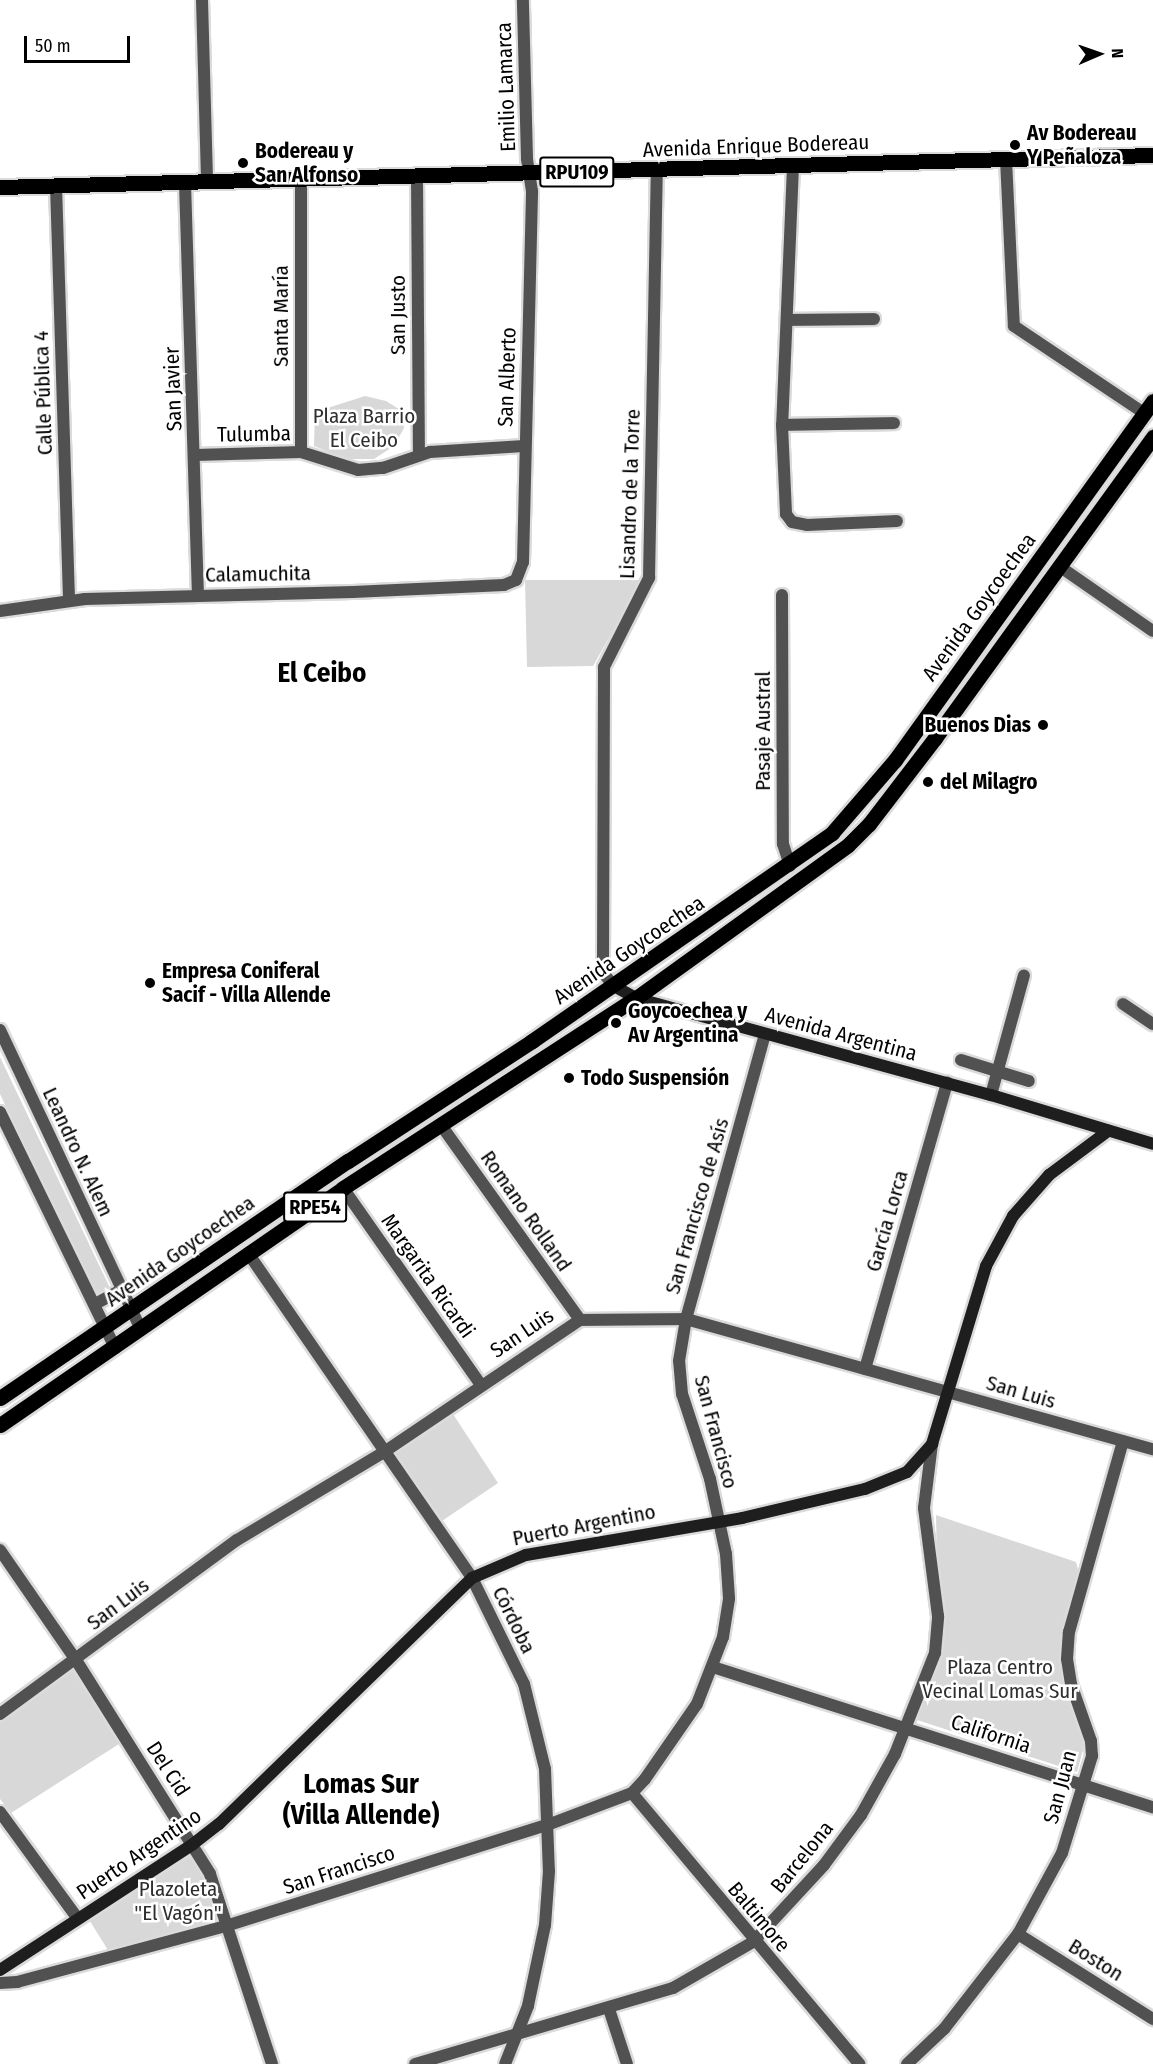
<!DOCTYPE html>
<meta charset="utf-8">
<style>
body{margin:0}
#map{position:relative;width:1153px;height:2064px;overflow:hidden;background:#fff;font-family:"Fira Sans Condensed",sans-serif}
div>[style]{position:absolute}
.green>*{inset:0;background:#d8d8d8}
.roads{filter:drop-shadow(2px 0 #dbdbdb) drop-shadow(-2px 0 #dbdbdb) drop-shadow(0 2px #dbdbdb) drop-shadow(0 -2px #dbdbdb)}
.minor>*{height:12px;margin:-6px;padding:0 6px;transform-origin:6px;border-radius:6px;background:#515151}
.secondary>*{height:12px;margin:-6px;padding:0 6px;transform-origin:6px;border-radius:6px;background:#1e1e1e}
.primary>*{height:15px;margin:-7.5px;padding:0 7.5px;transform-origin:7.5px;border-radius:7.5px;background:#000}
.dots>*{width:16px;height:16px;translate:-50% -50%;box-sizing:border-box;border:3px solid #fff;border-radius:50%}
span{translate:-50% -50%;white-space:nowrap;text-align:center;line-height:1.15;-webkit-text-stroke:5px #fff;paint-order:stroke}
.shield-label span{padding:2px 4px;background:#fff;border:2px solid;border-radius:4px;-webkit-text-stroke-width:0}
.shield-label{font-size:20px;color:#000;font-weight:700}
.street-label{font-size:21px;color:#000}
.poi-label{font-size:21px;color:#000;font-weight:700}
.left{translate:0 -50%;text-align:left}
.right{translate:-100% -50%;text-align:right}
.park-label{font-size:21px;color:#2f2f2f}
.district-label{font-size:27px;color:#000;font-weight:700}
.north{position:absolute;left:1069px;top:24px;width:60px;height:60px;-webkit-text-stroke:4px #fff;paint-order:stroke;rotate:88deg;font-size:16px;font-weight:700;line-height:24px;text-align:center;color:#000}
.north::after{content:'';display:block;margin:auto;width:21px;height:27px;background:#000;clip-path:polygon(50% 0,100% 100%,50% 72%,0 100%)}
.scale{position:absolute;left:24px;top:36px;width:106px;height:27px;box-sizing:border-box;border:3px solid #000;border-top:0;padding-left:8px;font-size:18px;line-height:21px;white-space:nowrap;color:#000;-webkit-text-stroke:4px #fff;paint-order:stroke}
</style>
<div id="map">
<div class="green">
<i style="clip-path:polygon(365px 396px,386px 401px,402px 411px,404px 428px,394px 446px,374px 459px,346px 459px,314px 446px,315px 412px)"></i>
<i style="clip-path:polygon(525px 580px,642px 580px,593px 666px,527px 667px)"></i>
<i style="clip-path:polygon(0 1057px,110px 1288px,96px 1296px,0 1094px)"></i>
<i style="clip-path:polygon(453px 1414px,498px 1483px,436px 1525px,391px 1454px)"></i>
<i style="clip-path:polygon(936px 1515px,1076px 1562px,1080px 1577px,1061px 1661px,1085px 1743px,1077px 1772px,917px 1720px,940px 1658px,945px 1605px,937px 1566px)"></i>
<i style="clip-path:polygon(74px 1668px,119px 1744px,11px 1813px,0 1799px,0 1722px)"></i>
<i style="clip-path:polygon(193px 1854px,224px 1921px,111px 1955px,88px 1918px)"></i>
</div>
<div class="roads">
<div class="minor">
<i style="left:202px;top:0;width:182px;rotate:88.4deg"></i>
<i style="left:1006px;top:159px;width:167px;rotate:87.3deg"></i>
<i style="left:1014px;top:326px;width:156px;rotate:33.8deg"></i>
<i style="left:793px;top:166px;width:259px;rotate:92.4deg"></i>
<i style="left:782px;top:425px;width:89px;rotate:87.4deg"></i>
<i style="left:786px;top:514px;width:10px;rotate:53deg"></i>
<i style="left:792px;top:522px;width:15px;rotate:11deg"></i>
<i style="left:807px;top:525px;width:90px;rotate:-2.5deg"></i>
<i style="left:417px;top:176px;width:278px;rotate:89.6deg"></i>
<i style="left:301px;top:180px;width:272px;rotate:90deg"></i>
<i style="left:185px;top:183px;width:411px;rotate:88.2deg"></i>
<i style="left:56px;top:185px;width:415px;rotate:88.2deg"></i>
<i style="left:788px;top:320px;width:86px;rotate:-0.7deg"></i>
<i style="left:782px;top:425px;width:112px;rotate:-1deg"></i>
<i style="left:195px;top:455px;width:106px;rotate:-1.6deg"></i>
<i style="left:301px;top:452px;width:60px;rotate:17.5deg"></i>
<i style="left:358px;top:470px;width:25px;rotate:-5deg"></i>
<i style="left:383px;top:468px;width:50px;rotate:-18.8deg"></i>
<i style="left:430px;top:452px;width:94px;rotate:-3.7deg"></i>
<i style="left:1059px;top:566px;width:114px;rotate:34.7deg"></i>
<i style="left:782px;top:595px;width:249px;rotate:89.8deg"></i>
<i style="left:783px;top:844px;width:23px;rotate:72deg"></i>
<i style="left:0;top:611px;width:86px;rotate:-8deg"></i>
<i style="left:85px;top:599px;width:268px;rotate:-1.5deg"></i>
<i style="left:353px;top:592px;width:151px;rotate:-2.7deg"></i>
<i style="left:504px;top:585px;width:13px;rotate:-23deg"></i>
<i style="left:516px;top:580px;width:19px;rotate:-69deg"></i>
<i style="left:523px;top:562px;width:371px;rotate:-88.6deg"></i>
<i style="left:532px;top:191px;width:33px;rotate:-99deg"></i>
<i style="left:527px;top:158px;width:158px;rotate:-91.5deg"></i>
<i style="left:614px;top:986px;width:16px;rotate:-130deg"></i>
<i style="left:604px;top:974px;width:13px;rotate:-94deg"></i>
<i style="left:603px;top:961px;width:294px;rotate:-89.8deg"></i>
<i style="left:604px;top:667px;width:100px;rotate:-63.2deg"></i>
<i style="left:649px;top:578px;width:407px;rotate:-88.9deg"></i>
<i style="left:1123px;top:1004px;width:36px;rotate:34deg"></i>
<i style="left:0;top:1030px;width:331px;rotate:64.8deg"></i>
<i style="left:961px;top:1060px;width:71px;rotate:17.2deg"></i>
<i style="left:991px;top:1095px;width:124px;rotate:-74.6deg"></i>
<i style="left:0;top:1112px;width:263px;rotate:64deg"></i>
<i style="left:441px;top:1125px;width:239px;rotate:54.5deg"></i>
<i style="left:343px;top:1188px;width:241px;rotate:55deg"></i>
<i style="left:248px;top:1253px;width:395px;rotate:55.4deg"></i>
<i style="left:472px;top:1578px;width:118px;rotate:63.9deg"></i>
<i style="left:524px;top:1684px;width:88px;rotate:76.1deg"></i>
<i style="left:545px;top:1769px;width:102px;rotate:87.8deg"></i>
<i style="left:549px;top:1871px;width:54px;rotate:94.2deg"></i>
<i style="left:545px;top:1925px;width:83px;rotate:101.9deg"></i>
<i style="left:528px;top:2006px;width:62px;rotate:111.6deg"></i>
<i style="left:95px;top:1304px;width:30px;rotate:-28deg"></i>
<i style="left:865px;top:1369px;width:298px;rotate:-74deg"></i>
<i style="left:0;top:1550px;width:134px;rotate:55.4deg"></i>
<i style="left:76px;top:1660px;width:252px;rotate:57.9deg"></i>
<i style="left:210px;top:1874px;width:200px;rotate:71.9deg"></i>
<i style="left:713px;top:1667px;width:462px;rotate:17.7deg"></i>
<i style="left:0;top:1714px;width:294px;rotate:-36.3deg"></i>
<i style="left:237px;top:1540px;width:171px;rotate:-30.9deg"></i>
<i style="left:384px;top:1452px;width:236px;rotate:-34deg"></i>
<i style="left:580px;top:1320px;width:106px;rotate:-0.5deg"></i>
<i style="left:686px;top:1319px;width:485px;rotate:15.6deg"></i>
<i style="left:632px;top:1793px;width:354px;rotate:50deg"></i>
<i style="left:0;top:1812px;width:132px;rotate:53.9deg"></i>
<i style="left:1018px;top:1934px;width:160px;rotate:32.2deg"></i>
<i style="left:0;top:1983px;width:17px;rotate:-3deg"></i>
<i style="left:17px;top:1982px;width:220px;rotate:-15deg"></i>
<i style="left:229px;top:1925px;width:337px;rotate:-17.5deg"></i>
<i style="left:550px;top:1824px;width:88px;rotate:-20.7deg"></i>
<i style="left:632px;top:1793px;width:19px;rotate:-47deg"></i>
<i style="left:645px;top:1779px;width:91px;rotate:-55.3deg"></i>
<i style="left:697px;top:1704px;width:72px;rotate:-68.8deg"></i>
<i style="left:723px;top:1637px;width:39px;rotate:-81deg"></i>
<i style="left:729px;top:1598px;width:44px;rotate:-93.9deg"></i>
<i style="left:726px;top:1554px;width:77px;rotate:-102deg"></i>
<i style="left:710px;top:1479px;width:89px;rotate:-108.2deg"></i>
<i style="left:682px;top:1394px;width:33px;rotate:-95deg"></i>
<i style="left:679px;top:1361px;width:43px;rotate:-80.5deg"></i>
<i style="left:686px;top:1319px;width:295px;rotate:-74.5deg"></i>
<i style="left:609px;top:2009px;width:58px;rotate:71.9deg"></i>
<i style="left:415px;top:2064px;width:269px;rotate:-16.4deg"></i>
<i style="left:673px;top:1988px;width:92px;rotate:-29.9deg"></i>
<i style="left:753px;top:1942px;width:105px;rotate:-47.3deg"></i>
<i style="left:824px;top:1865px;width:62px;rotate:-53.5deg"></i>
<i style="left:861px;top:1815px;width:70px;rotate:-60.9deg"></i>
<i style="left:895px;top:1754px;width:109px;rotate:-68.4deg"></i>
<i style="left:935px;top:1653px;width:37px;rotate:-85deg"></i>
<i style="left:938px;top:1616px;width:109px;rotate:-97.4deg"></i>
<i style="left:924px;top:1508px;width:64px;rotate:-82.9deg"></i>
<i style="left:907px;top:2064px;width:51px;rotate:-43.4deg"></i>
<i style="left:944px;top:2029px;width:120px;rotate:-52.1deg"></i>
<i style="left:1018px;top:1934px;width:92px;rotate:-61.5deg"></i>
<i style="left:1062px;top:1853px;width:102px;rotate:-72.8deg"></i>
<i style="left:1092px;top:1756px;width:15px;rotate:-94deg"></i>
<i style="left:1091px;top:1741px;width:60px;rotate:-109.3deg"></i>
<i style="left:1071px;top:1684px;width:25px;rotate:-99deg"></i>
<i style="left:1067px;top:1659px;width:27px;rotate:-86deg"></i>
<i style="left:1069px;top:1632px;width:198px;rotate:-74.2deg"></i>
</div>
<div class="secondary">
<i style="left:614px;top:986px;width:25px;rotate:29deg"></i>
<i style="left:636px;top:998px;width:368px;rotate:15.3deg"></i>
<i style="left:991px;top:1095px;width:169px;rotate:16.8deg"></i>
<i style="left:0;top:1970px;width:230px;rotate:-33.1deg"></i>
<i style="left:193px;top:1844px;width:33px;rotate:-38deg"></i>
<i style="left:219px;top:1824px;width:353px;rotate:-44.2deg"></i>
<i style="left:472px;top:1578px;width:59px;rotate:-23.1deg"></i>
<i style="left:526px;top:1555px;width:219px;rotate:-9.7deg"></i>
<i style="left:742px;top:1518px;width:126px;rotate:-13.3deg"></i>
<i style="left:865px;top:1489px;width:45px;rotate:-22deg"></i>
<i style="left:907px;top:1472px;width:38px;rotate:-48deg"></i>
<i style="left:932px;top:1444px;width:186px;rotate:-73.1deg"></i>
<i style="left:986px;top:1266px;width:57px;rotate:-61.6deg"></i>
<i style="left:1013px;top:1216px;width:55px;rotate:-48.7deg"></i>
<i style="left:1049px;top:1175px;width:74px;rotate:-36.7deg"></i>
</div>
<div class="primary">
<i style="left:0;top:187px;width:1153px;rotate:-1.59deg"></i>
<i style="left:0;top:1398px;width:421px;rotate:-34.3deg"></i>
<i style="left:348px;top:1161px;width:220px;rotate:-33.1deg"></i>
<i style="left:532px;top:1041px;width:365px;rotate:-34.7deg"></i>
<i style="left:832px;top:833px;width:96px;rotate:-49.2deg"></i>
<i style="left:895px;top:760px;width:442px;rotate:-54.3deg"></i>
<i style="left:0;top:1425px;width:417px;rotate:-34.6deg"></i>
<i style="left:343px;top:1188px;width:349px;rotate:-33deg"></i>
<i style="left:636px;top:998px;width:261px;rotate:-35.8deg"></i>
<i style="left:848px;top:845px;width:30px;rotate:-45deg"></i>
<i style="left:869px;top:824px;width:108px;rotate:-52.5deg"></i>
<i style="left:935px;top:738px;width:372px;rotate:-54.1deg"></i>
</div>
</div>
<div class="dots">
<i style="left:1015px;top:145px;background:#000"></i>
<i style="left:243px;top:163px;background:#000"></i>
<i style="left:1043px;top:725px;background:#000"></i>
<i style="left:928px;top:782px;background:#000"></i>
<i style="left:150px;top:983px;background:#000"></i>
<i style="left:616px;top:1023px;background:#000"></i>
<i style="left:569px;top:1078px;background:#000"></i>
</div>
<div class="shield-label">
<span style="left:577px;top:172px">RPU109</span>
<span style="left:315px;top:1207px">RPE54</span>
</div>
<div class="street-label">
<span style="left:506px;top:87px;rotate:-92deg">Emilio Lamarca</span>
<span style="left:756px;top:146px;rotate:-2deg">Avenida Enrique Bodereau</span>
<span style="left:398px;top:315px;rotate:-90deg">San Justo</span>
<span style="left:281px;top:316px;rotate:-90deg">Santa María</span>
<span style="left:507px;top:377px;rotate:-88deg">San Alberto</span>
<span style="left:173px;top:389px;rotate:-92deg">San Javier</span>
<span style="left:43px;top:393px;rotate:-92deg">Calle Pública 4</span>
<span style="left:254px;top:434px;rotate:-1deg">Tulumba</span>
<span style="left:630px;top:494px;rotate:-88deg">Lisandro de la Torre</span>
<span style="left:258px;top:574px;rotate:-1deg">Calamuchita</span>
<span style="left:979px;top:607px;rotate:-54deg">Avenida Goycoechea</span>
<span style="left:763px;top:731px;rotate:-90deg">Pasaje Austral</span>
<span style="left:629px;top:950px;rotate:-34deg">Avenida Goycoechea</span>
<span style="left:841px;top:1034px;rotate:15deg">Avenida Argentina</span>
<span style="left:78px;top:1152px;rotate:65deg">Leandro N. Alem</span>
<span style="left:697px;top:1206px;rotate:-74deg">San Francisco de Asís</span>
<span style="left:526px;top:1211px;rotate:55deg">Romano Rolland</span>
<span style="left:887px;top:1221px;rotate:-74deg">García Lorca</span>
<span style="left:180px;top:1251px;rotate:-35deg">Avenida Goycoechea</span>
<span style="left:428px;top:1276px;rotate:55deg">Margarita Ricardi</span>
<span style="left:522px;top:1333px;rotate:-34deg">San Luis</span>
<span style="left:1021px;top:1392px;rotate:16deg">San Luis</span>
<span style="left:716px;top:1432px;rotate:75deg">San Francisco</span>
<span style="left:584px;top:1525px;rotate:-11deg">Puerto Argentino</span>
<span style="left:118px;top:1604px;rotate:-37deg">San Luis</span>
<span style="left:514px;top:1620px;rotate:64deg">Córdoba</span>
<span style="left:991px;top:1734px;rotate:18deg">California</span>
<span style="left:168px;top:1769px;rotate:57deg">Del Cid</span>
<span style="left:1060px;top:1787px;rotate:-75deg">San Juan</span>
<span style="left:139px;top:1854px;rotate:-34deg">Puerto Argentino</span>
<span style="left:802px;top:1857px;rotate:-51deg">Barcelona</span>
<span style="left:339px;top:1870px;rotate:-18deg">San Francisco</span>
<span style="left:759px;top:1917px;rotate:50deg">Baltimore</span>
<span style="left:1096px;top:1960px;rotate:32deg">Boston</span>
</div>
<div class="poi-label">
<span class="left" style="left:1027px;top:145px">Av Bodereau<br>Y Peñaloza</span>
<span class="left" style="left:255px;top:163px">Bodereau y<br>San Alfonso</span>
<span class="right" style="left:1031px;top:725px">Buenos Dias</span>
<span class="left" style="left:940px;top:782px">del Milagro</span>
<span class="left" style="left:162px;top:983px">Empresa Coniferal<br>Sacif - Villa Allende</span>
<span class="left" style="left:628px;top:1023px">Goycoechea y<br>Av Argentina</span>
<span class="left" style="left:581px;top:1078px">Todo Suspensión</span>
</div>
<div class="park-label">
<span style="left:364px;top:428px">Plaza Barrio<br>El Ceibo</span>
<span style="left:1000px;top:1679px">Plaza Centro<br>Vecinal Lomas Sur</span>
<span style="left:178px;top:1901px">Plazoleta<br>"El Vagón"</span>
</div>
<div class="district-label">
<span style="left:322px;top:674px">El Ceibo</span>
<span style="left:361px;top:1800px">Lomas Sur<br>(Villa Allende)</span>
</div>
<div class="north">N</div>
<div class="scale">50 m</div>
</div>
